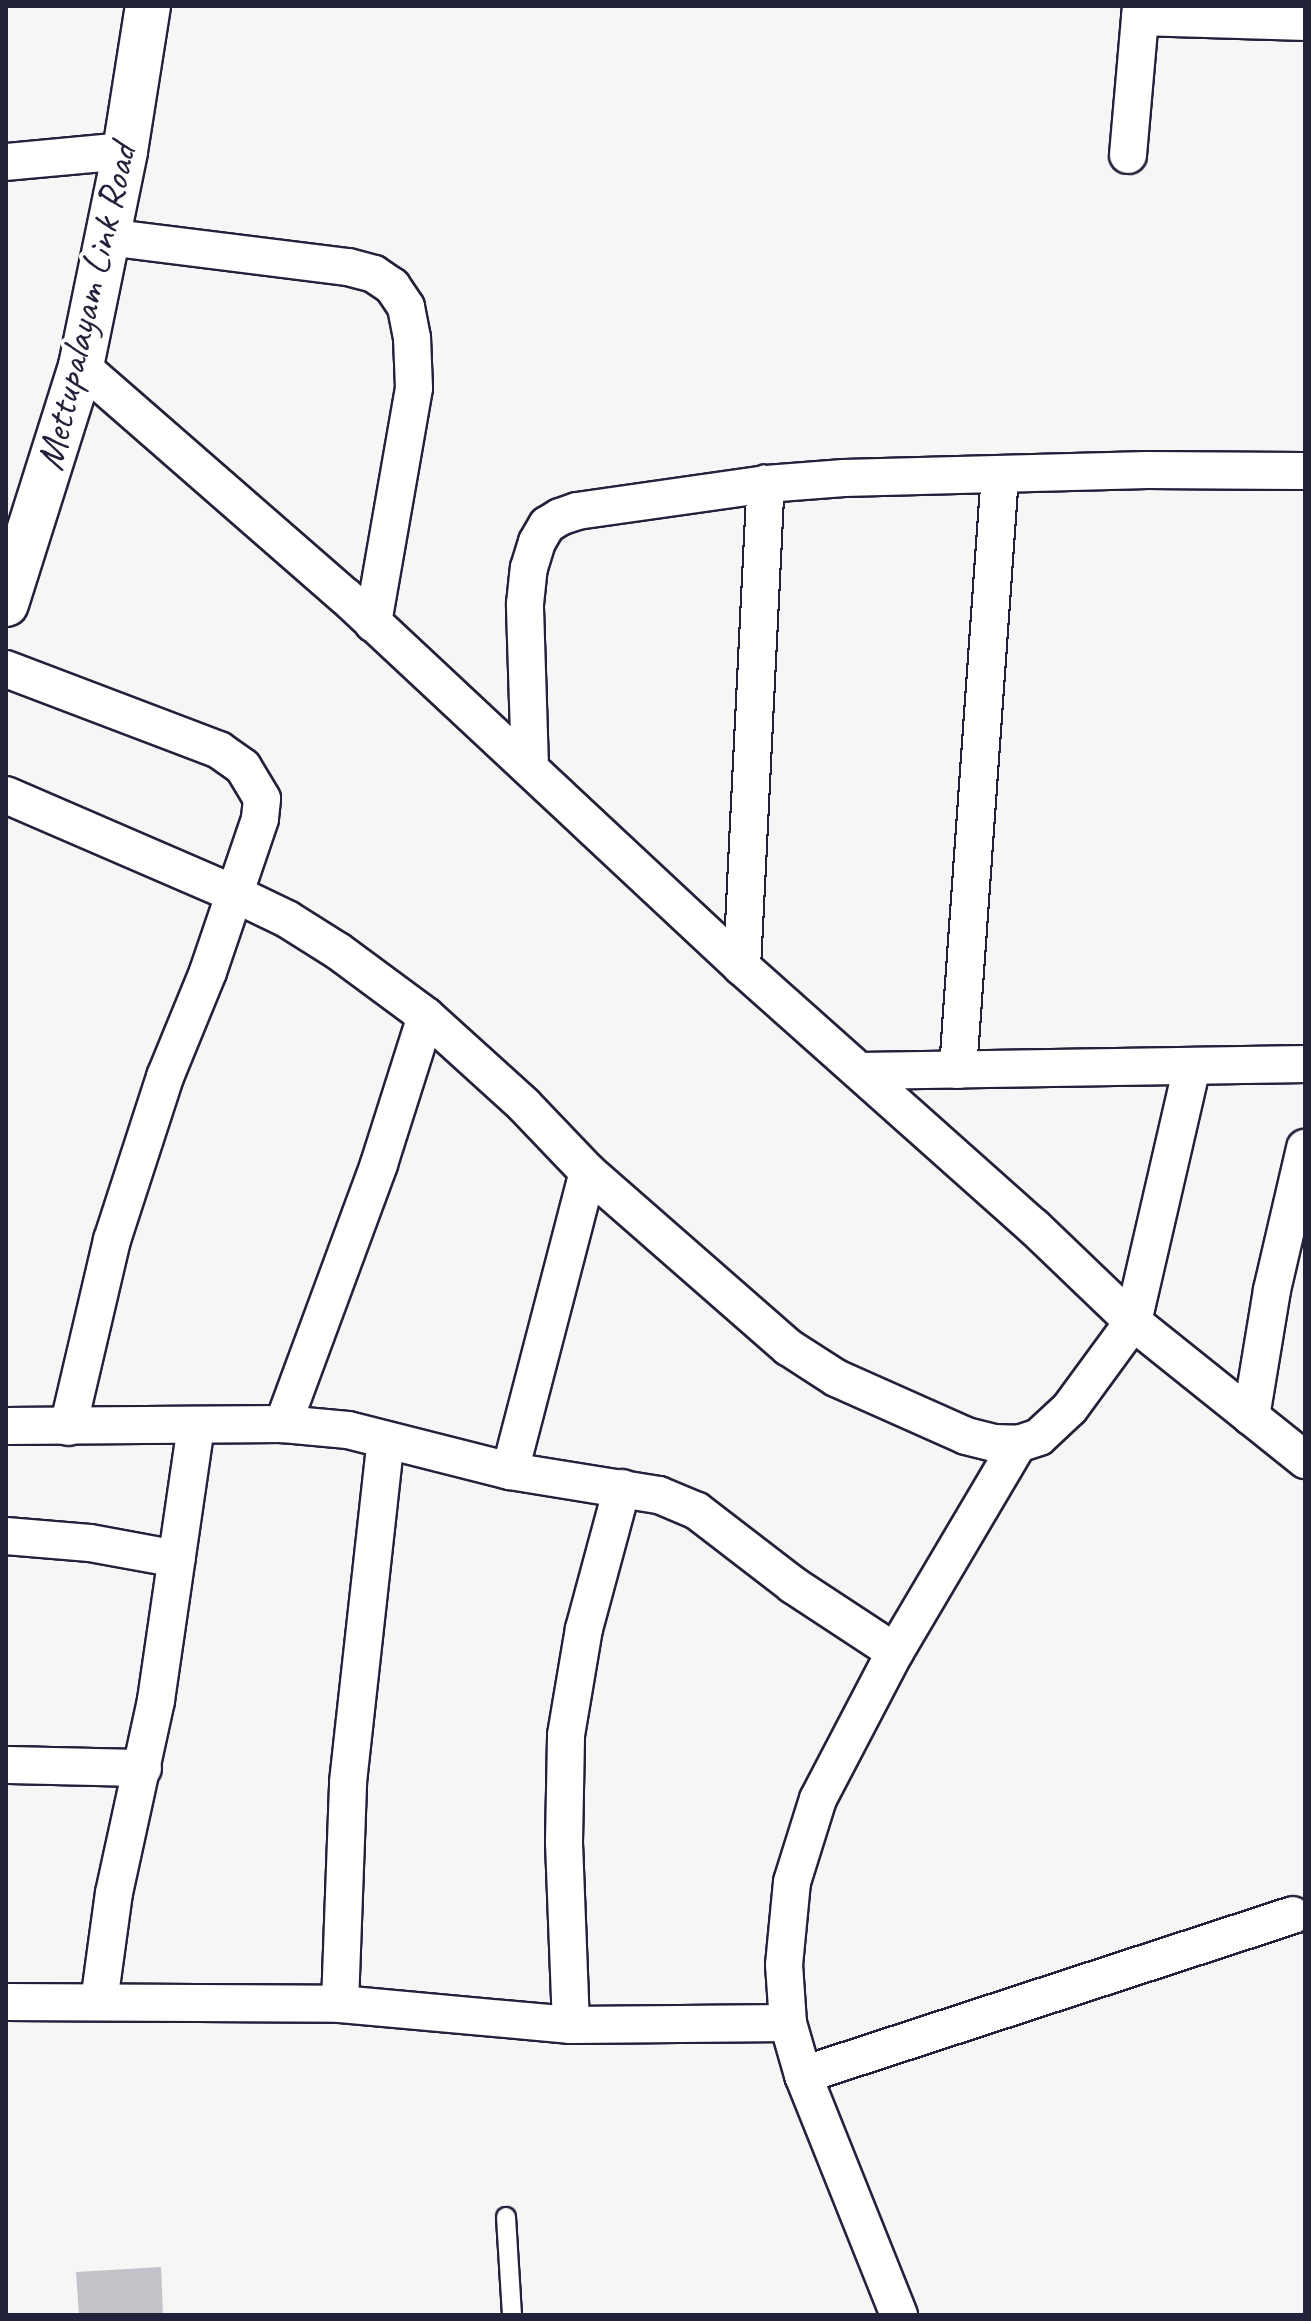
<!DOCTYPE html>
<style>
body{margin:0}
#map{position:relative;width:1311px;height:2321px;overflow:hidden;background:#f6f6f7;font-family:Caveat,sans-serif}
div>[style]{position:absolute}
.building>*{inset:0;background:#c2c2c9}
.roads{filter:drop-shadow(2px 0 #22223b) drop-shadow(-2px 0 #22223b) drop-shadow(0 2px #22223b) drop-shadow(0 -2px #22223b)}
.service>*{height:18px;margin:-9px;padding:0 9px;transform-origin:9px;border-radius:9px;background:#fff}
.minor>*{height:36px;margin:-18px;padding:0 18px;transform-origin:18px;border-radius:18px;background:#fff}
.tertiary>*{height:44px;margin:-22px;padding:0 22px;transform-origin:22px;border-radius:22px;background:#fff}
span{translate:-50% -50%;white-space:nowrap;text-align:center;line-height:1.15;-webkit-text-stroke:8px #fff;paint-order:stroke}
.street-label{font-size:40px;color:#22223b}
.frame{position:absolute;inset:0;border:8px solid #22223b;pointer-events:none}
</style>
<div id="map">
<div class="building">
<i style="clip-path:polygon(161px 2267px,163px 2315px,79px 2315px,76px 2272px)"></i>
</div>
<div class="roads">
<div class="service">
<i style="left:506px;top:2217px;width:98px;rotate:86.5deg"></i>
</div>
<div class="minor">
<i style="left:1140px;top:17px;width:165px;rotate:1.7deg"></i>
<i style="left:1128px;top:155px;width:150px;rotate:-85deg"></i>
<i style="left:6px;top:162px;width:120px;rotate:-5.3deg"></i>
<i style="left:107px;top:237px;width:243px;rotate:7.1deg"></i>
<i style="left:348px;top:267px;width:27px;rotate:15deg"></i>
<i style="left:374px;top:274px;width:22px;rotate:34deg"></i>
<i style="left:392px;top:286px;width:25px;rotate:56deg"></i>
<i style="left:406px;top:307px;width:32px;rotate:79deg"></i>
<i style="left:412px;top:338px;width:50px;rotate:87.7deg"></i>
<i style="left:414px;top:388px;width:239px;rotate:99.9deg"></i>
<i style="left:81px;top:366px;width:350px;rotate:41.1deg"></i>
<i style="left:345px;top:596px;width:543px;rotate:43.06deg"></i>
<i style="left:742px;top:967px;width:391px;rotate:41.7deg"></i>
<i style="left:1034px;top:1227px;width:137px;rotate:43.8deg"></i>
<i style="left:1133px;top:1322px;width:221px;rotate:38.7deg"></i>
<i style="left:6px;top:669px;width:228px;rotate:20.8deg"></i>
<i style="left:219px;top:750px;width:29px;rotate:35deg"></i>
<i style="left:243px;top:767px;width:37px;rotate:59deg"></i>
<i style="left:262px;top:799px;width:20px;rotate:96deg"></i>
<i style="left:260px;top:819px;width:162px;rotate:108.8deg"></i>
<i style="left:208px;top:972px;width:113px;rotate:112.3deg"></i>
<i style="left:165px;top:1077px;width:171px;rotate:108deg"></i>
<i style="left:112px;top:1240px;width:192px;rotate:103.2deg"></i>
<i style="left:530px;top:767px;width:163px;rotate:-91.8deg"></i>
<i style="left:525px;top:604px;width:36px;rotate:-84deg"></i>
<i style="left:529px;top:568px;width:27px;rotate:-73deg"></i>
<i style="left:537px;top:542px;width:20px;rotate:-60deg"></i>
<i style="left:547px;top:525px;width:15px;rotate:-32deg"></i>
<i style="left:560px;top:517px;width:18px;rotate:-19deg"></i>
<i style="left:577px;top:511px;width:191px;rotate:-8.1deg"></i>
<i style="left:766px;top:484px;width:78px;rotate:-4.4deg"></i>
<i style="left:844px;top:478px;width:304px;rotate:-1.5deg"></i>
<i style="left:1148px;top:470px;width:157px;rotate:0.4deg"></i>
<i style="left:6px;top:795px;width:247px;rotate:23.4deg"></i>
<i style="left:233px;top:893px;width:60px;rotate:25.7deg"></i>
<i style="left:287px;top:919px;width:60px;rotate:32.1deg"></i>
<i style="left:338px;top:951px;width:109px;rotate:36.5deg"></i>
<i style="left:426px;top:1016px;width:132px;rotate:42.2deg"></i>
<i style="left:524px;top:1105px;width:93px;rotate:46.3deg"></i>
<i style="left:588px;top:1172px;width:266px;rotate:41.2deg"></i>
<i style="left:788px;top:1347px;width:57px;rotate:32.9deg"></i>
<i style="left:836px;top:1378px;width:142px;rotate:24deg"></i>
<i style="left:966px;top:1436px;width:29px;rotate:14deg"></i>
<i style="left:994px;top:1443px;width:24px;rotate:2deg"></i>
<i style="left:1018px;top:1444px;width:22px;rotate:-18deg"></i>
<i style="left:1039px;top:1437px;width:42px;rotate:-43.1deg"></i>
<i style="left:1070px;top:1408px;width:107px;rotate:-53.8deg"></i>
<i style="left:1133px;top:1322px;width:262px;rotate:-77deg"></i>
<i style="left:742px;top:967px;width:484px;rotate:-87.2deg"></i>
<i style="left:958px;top:1070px;width:597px;rotate:-85.97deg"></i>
<i style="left:862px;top:1071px;width:443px;rotate:-0.9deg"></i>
<i style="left:1251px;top:1417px;width:129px;rotate:-80.6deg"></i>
<i style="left:1272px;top:1290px;width:146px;rotate:-76.9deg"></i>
<i style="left:283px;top:1424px;width:277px;rotate:-69.7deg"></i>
<i style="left:379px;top:1164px;width:155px;rotate:-72.4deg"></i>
<i style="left:6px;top:1426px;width:277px;rotate:-0.4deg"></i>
<i style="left:283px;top:1424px;width:65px;rotate:5.3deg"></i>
<i style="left:348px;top:1430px;width:167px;rotate:14.2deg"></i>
<i style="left:510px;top:1471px;width:151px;rotate:9.2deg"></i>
<i style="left:659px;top:1495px;width:41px;rotate:22.8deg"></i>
<i style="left:697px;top:1511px;width:121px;rotate:37.6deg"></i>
<i style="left:793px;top:1585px;width:122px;rotate:33.3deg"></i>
<i style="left:510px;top:1471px;width:309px;rotate:-75.4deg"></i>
<i style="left:6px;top:1536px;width:84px;rotate:4.8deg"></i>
<i style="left:90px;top:1543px;width:88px;rotate:10.4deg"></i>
<i style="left:6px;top:1765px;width:137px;rotate:1.3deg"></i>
<i style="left:6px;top:2002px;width:334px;rotate:0.3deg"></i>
<i style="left:340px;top:2004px;width:232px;rotate:5.2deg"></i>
<i style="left:571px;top:2025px;width:217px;rotate:-0.5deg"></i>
<i style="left:99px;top:2002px;width:110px;rotate:-82.2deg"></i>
<i style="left:114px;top:1893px;width:198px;rotate:-77.7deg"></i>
<i style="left:156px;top:1700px;width:277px;rotate:-81.7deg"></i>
<i style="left:340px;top:2004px;width:222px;rotate:-87.9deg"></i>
<i style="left:348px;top:1782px;width:344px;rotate:-83.7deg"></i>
<i style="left:571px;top:2025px;width:183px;rotate:-92.2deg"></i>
<i style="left:564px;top:1842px;width:107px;rotate:-88.9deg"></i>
<i style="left:566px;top:1735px;width:108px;rotate:-80.4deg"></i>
<i style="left:584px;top:1629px;width:146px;rotate:-74.9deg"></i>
<i style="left:803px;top:2075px;width:515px;rotate:-18.08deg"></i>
<i style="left:899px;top:2315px;width:258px;rotate:-111.8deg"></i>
<i style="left:803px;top:2075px;width:54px;rotate:-106.1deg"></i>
<i style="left:788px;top:2023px;width:58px;rotate:-93.9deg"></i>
<i style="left:784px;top:1965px;width:83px;rotate:-84.5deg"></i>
<i style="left:792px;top:1882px;width:87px;rotate:-72.6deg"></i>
<i style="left:818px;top:1799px;width:166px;rotate:-62.4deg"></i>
<i style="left:895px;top:1652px;width:242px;rotate:-59.4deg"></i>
</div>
<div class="tertiary">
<i style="left:6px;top:604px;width:250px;rotate:-72.5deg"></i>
<i style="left:81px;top:366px;width:219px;rotate:-78.4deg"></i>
<i style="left:125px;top:151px;width:147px;rotate:-81deg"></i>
</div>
</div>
<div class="street-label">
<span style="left:86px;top:307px;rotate:-77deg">Mettupalayam Link Road</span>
</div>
<div class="frame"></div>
</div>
